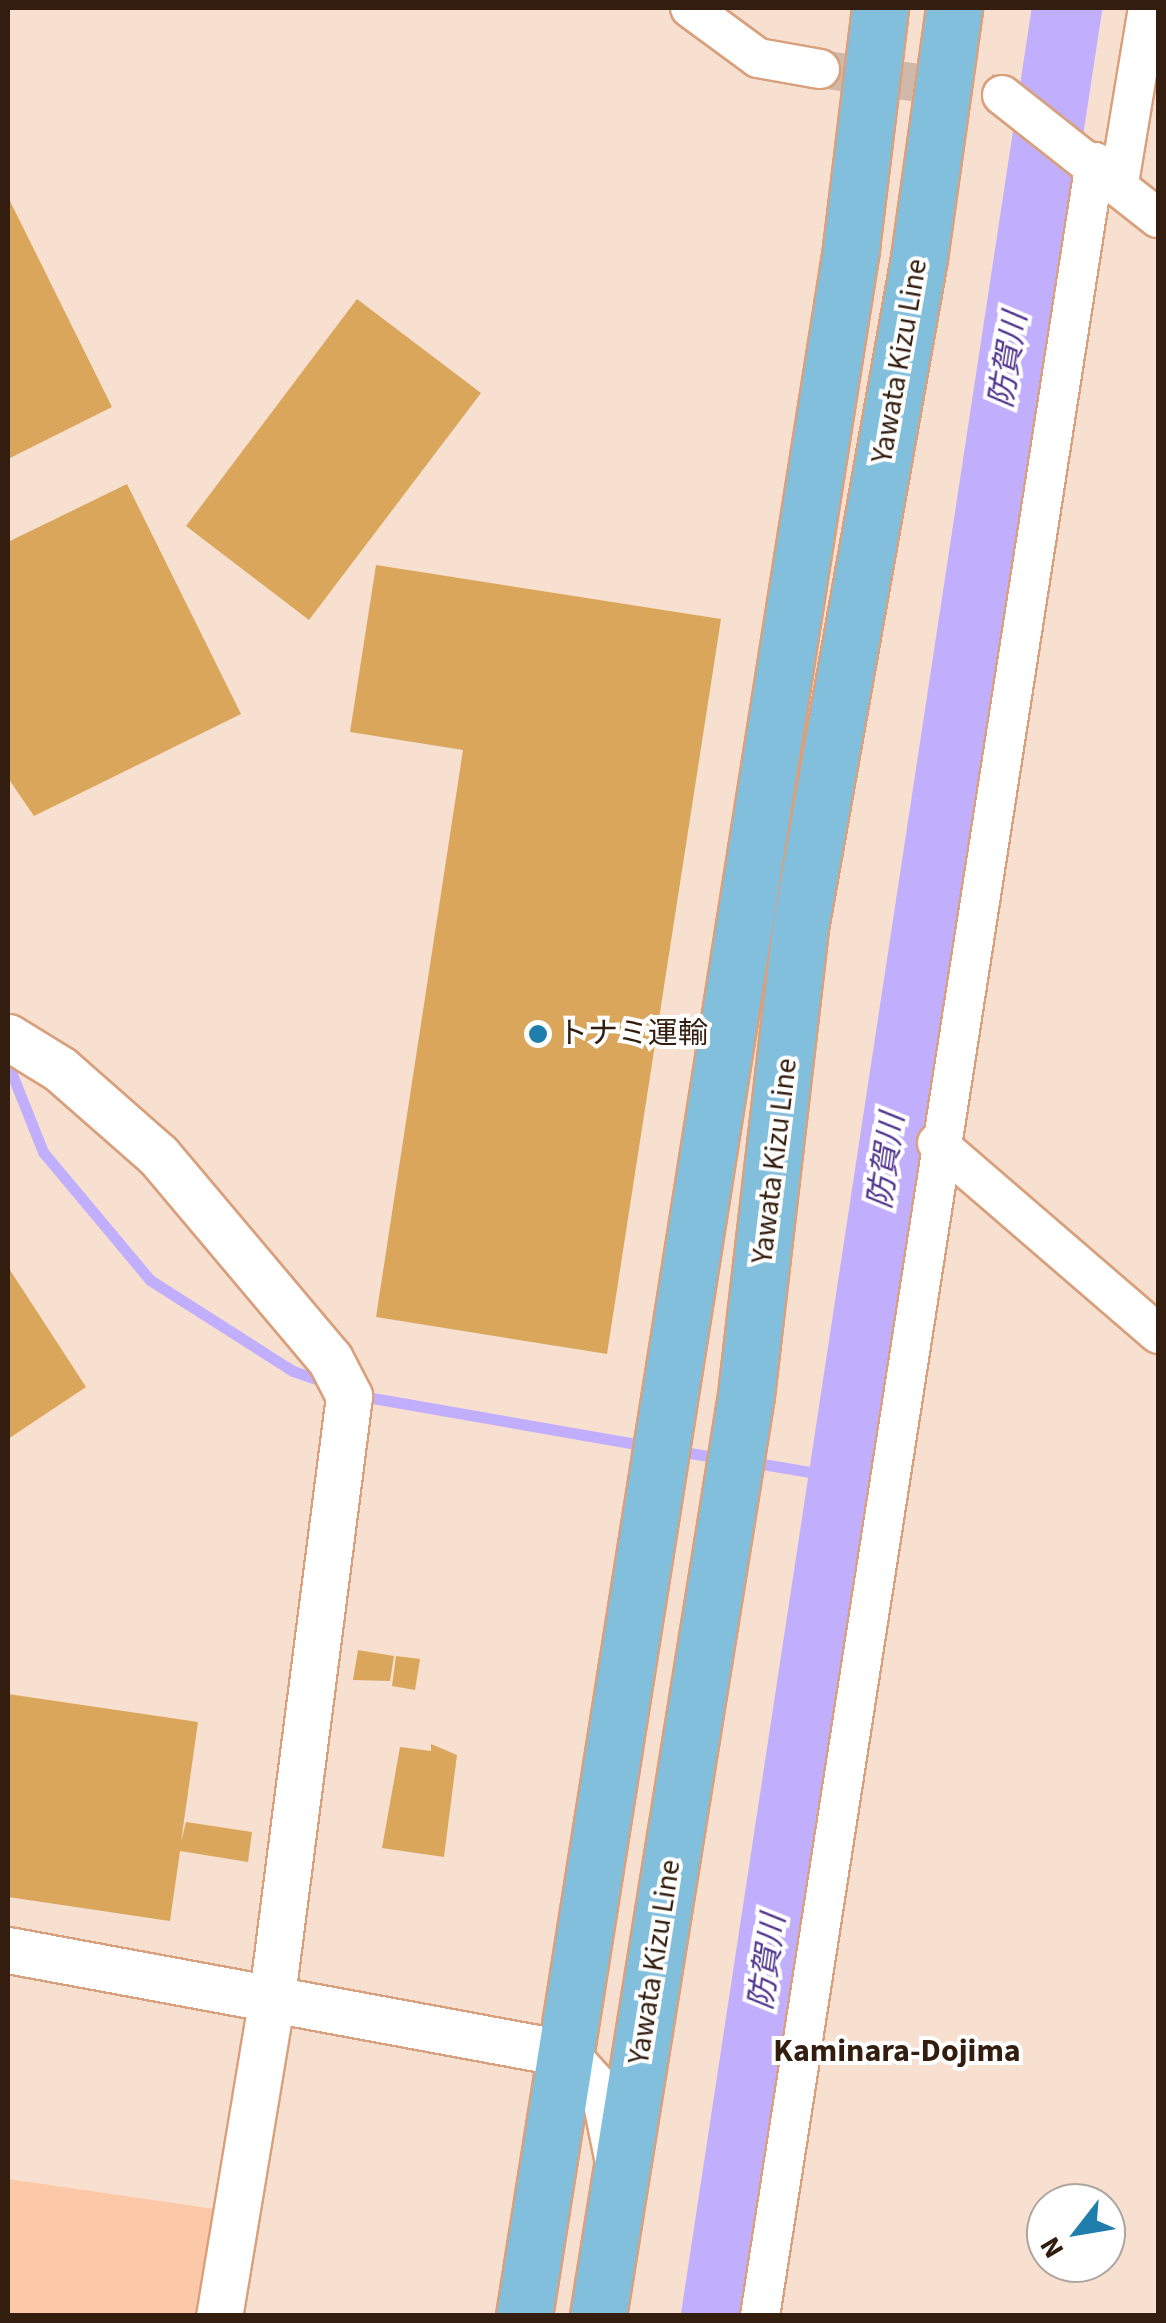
<!DOCTYPE html>
<meta charset="utf-8">
<style>
body{margin:0}
#map{position:relative;width:1166px;height:2323px;overflow:hidden;background:#f8e0d1;font-family:"Source Sans 3","Noto Sans JP",sans-serif}
div>[style]{position:absolute}
.green>*{inset:0;background:#fbc9a7}
.stream>*{height:11px;margin:-5.5px;padding:0 5.5px;transform-origin:5.5px;border-radius:5.5px;background:#c1affd}
.river>*{height:70px;margin:-35px;padding:0 35px;transform-origin:35px;border-radius:35px;background:#c1affd}
.building>*{inset:0;background:#daa65c}
.minor-tunnel>*{height:38px;margin-top:-19px;transform-origin:0;background:repeating-linear-gradient(90deg,#d0b9aa 0 38px,transparent 0 57px)}
.roads{filter:drop-shadow(2px 0 #d8a07c) drop-shadow(-2px 0 #d8a07c) drop-shadow(0 2px #d8a07c) drop-shadow(0 -2px #d8a07c)}
.minor>*{height:38px;margin:-19px;padding:0 19px;transform-origin:19px;border-radius:19px;background:#fff}
.tertiary>*{height:45px;margin:-22.5px;padding:0 22.5px;transform-origin:22.5px;border-radius:22.5px;background:#fff}
.primary>*{height:55px;margin:-27.5px;padding:0 27.5px;transform-origin:27.5px;border-radius:27.5px;background:#82bfdd}
.dots>*{width:28px;height:28px;translate:-50% -50%;box-sizing:border-box;border:5px solid #fff;border-radius:50%}
span{translate:-50% -50%;white-space:nowrap;text-align:center;line-height:1.15;-webkit-text-stroke:8px #fff;paint-order:stroke}
.street-label{font-size:30px;color:#321d0e}
.poi-label{font-size:30px;color:#321d0e}
.left{translate:0 -50%;text-align:left}
.water-label{font-size:32px;color:#51348d;font-style:italic}
.neighbourhood-label{font-size:32px;color:#321d0e;font-weight:700}
.frame{position:absolute;inset:0;border:10px solid #321d0e;pointer-events:none}
.north{position:absolute;left:1026px;top:2183px;width:100px;height:100px;box-sizing:border-box;background:#fff;border:2px solid #ada59f;border-radius:50%;rotate:239deg;font-size:28px;font-weight:700;line-height:40px;text-align:center;color:#321d0e}
.north::after{content:'';display:block;margin:auto;width:35px;height:45px;background:#1f7eab;clip-path:polygon(50% 0,100% 100%,50% 72%,0 100%)}
</style>
<div id="map">
<div class="green">
<i style="clip-path:polygon(8px 2179px,215px 2209px,198px 2315px,8px 2316px)"></i>
</div>
<div class="stream">
<i style="left:8px;top:1064px;width:95px;rotate:68.3deg"></i>
<i style="left:43px;top:1152px;width:167px;rotate:50.1deg"></i>
<i style="left:150px;top:1280px;width:169px;rotate:32.5deg"></i>
<i style="left:293px;top:1371px;width:39px;rotate:19deg"></i>
<i style="left:361px;top:1396px;width:291px;rotate:9.9deg"></i>
<i style="left:676px;top:1451px;width:47px;rotate:8.7deg"></i>
<i style="left:750px;top:1462px;width:91px;rotate:9.5deg"></i>
</div>
<div class="river">
<i style="left:716px;top:2316px;width:2335px;rotate:-81.35deg"></i>
</div>
<div class="building">
<i style="clip-path:polygon(8px 197px,112px 407px,8px 459px)"></i>
<i style="clip-path:polygon(357px 299px,481px 393px,309px 620px,186px 526px)"></i>
<i style="clip-path:polygon(127px 484px,241px 714px,34px 816px,8px 778px,8px 542px)"></i>
<i style="clip-path:polygon(376px 565px,721px 619px,607px 1354px,376px 1317px,463px 750px,350px 732px)"></i>
<i style="clip-path:polygon(8px 1267px,86px 1387px,8px 1439px)"></i>
<i style="clip-path:polygon(358px 1650px,394px 1656px,390px 1681px,353px 1680px)"></i>
<i style="clip-path:polygon(396px 1656px,420px 1659px,415px 1690px,392px 1686px)"></i>
<i style="clip-path:polygon(8px 1694px,198px 1722px,181px 1842px,186px 1822px,252px 1832px,248px 1862px,180px 1851px,170px 1921px,8px 1897px)"></i>
<i style="clip-path:polygon(431px 1744px,457px 1755px,444px 1857px,382px 1848px,400px 1747px,431px 1751px)"></i>
</div>
<div class="minor-tunnel">
<i style="left:820px;top:69px;width:184px;rotate:8.1deg"></i>
</div>
<div class="roads">
<div class="minor">
<i style="left:690px;top:8px;width:84px;rotate:36.3deg"></i>
<i style="left:758px;top:58px;width:63px;rotate:10.1deg"></i>
<i style="left:1002px;top:95px;width:199px;rotate:38.3deg"></i>
<i style="left:1119px;top:183px;width:177px;rotate:-80.6deg"></i>
<i style="left:937px;top:1143px;width:292px;rotate:40.8deg"></i>
<i style="left:760px;top:2316px;width:2180px;rotate:-81.16deg"></i>
</div>
<div class="tertiary">
<i style="left:8px;top:1037px;width:61px;rotate:31.6deg"></i>
<i style="left:60px;top:1069px;width:130px;rotate:41.3deg"></i>
<i style="left:158px;top:1155px;width:267px;rotate:49.9deg"></i>
<i style="left:330px;top:1359px;width:42px;rotate:62.8deg"></i>
<i style="left:349px;top:1396px;width:612px;rotate:97.32deg"></i>
<i style="left:271px;top:2003px;width:317px;rotate:99.4deg"></i>
<i style="left:8px;top:1950px;width:565px;rotate:10.5deg"></i>
<i style="left:564px;top:2053px;width:61px;rotate:47.7deg"></i>
<i style="left:605px;top:2098px;width:60px;rotate:78.5deg"></i>
</div>
<div class="primary">
<i style="left:524px;top:2316px;width:2094px;rotate:-81.01deg"></i>
<i style="left:851px;top:248px;width:242px;rotate:-83.1deg"></i>
<i style="left:598px;top:2316px;width:933px;rotate:-80.87deg"></i>
<i style="left:746px;top:1395px;width:476px;rotate:-83.4deg"></i>
<i style="left:801px;top:922px;width:674px;rotate:-79.92deg"></i>
<i style="left:919px;top:258px;width:252px;rotate:-82deg"></i>
</div>
</div>
<div class="dots">
<i style="left:538px;top:1034px;background:#1f7eab"></i>
</div>
<div class="street-label">
<span style="left:900px;top:361px;rotate:-80deg">Yawata Kizu Line</span>
<span style="left:775px;top:1161px;rotate:-83deg">Yawata Kizu Line</span>
<span style="left:655px;top:1962px;rotate:-81deg">Yawata Kizu Line</span>
</div>
<div class="poi-label">
<span class="left" style="left:558px;top:1034px">トナミ運輸</span>
</div>
<div class="water-label">
<span style="left:1009px;top:360px;rotate:-81deg">防賀川</span>
<span style="left:887px;top:1161px;rotate:-82deg">防賀川</span>
<span style="left:768px;top:1962px;rotate:-82deg">防賀川</span>
</div>
<div class="neighbourhood-label">
<span style="left:897px;top:2051px">Kaminara-Dojima</span>
</div>
<div class="frame"></div>
<div class="north">N</div>
</div>
